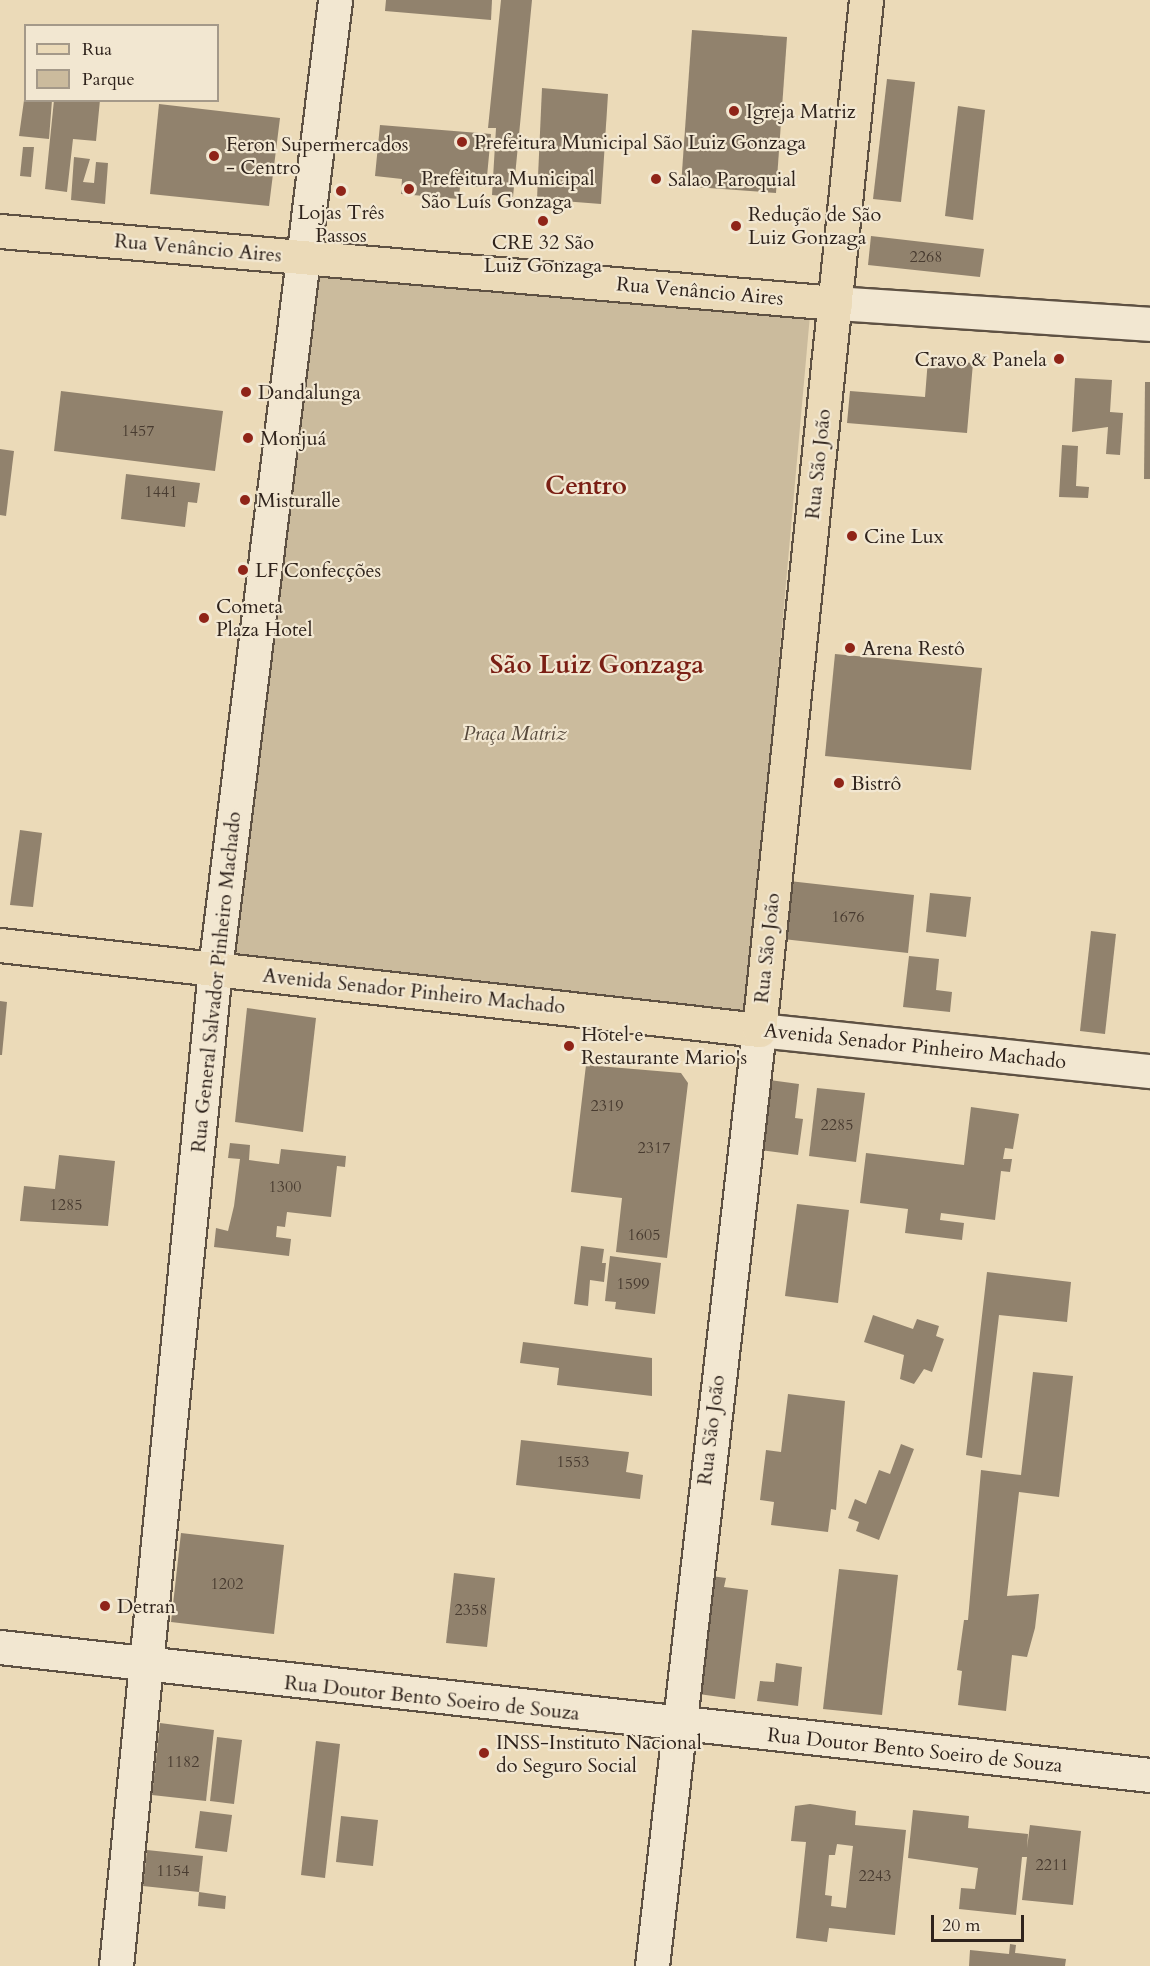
<!DOCTYPE html>
<meta charset="utf-8">
<style>
body{margin:0}
#map{position:relative;width:1150px;height:1966px;overflow:hidden;background:#ebdab8;font-family:Cardo,serif}
div>[style]{position:absolute}
.green>*{inset:0;background:#cbbb9d}
.building>*{inset:0;background:#91826d}
.roads{filter:drop-shadow(2px 0 #5e5143) drop-shadow(-2px 0 #5e5143) drop-shadow(0 2px #5e5143) drop-shadow(0 -2px #5e5143)}
.minor>*{height:33px;margin:-16.5px;padding:0 16.5px;transform-origin:16.5px;border-radius:16.5px;background:#f2e7d1}
.major>*{height:33px;margin:-16.5px;padding:0 16.5px;transform-origin:16.5px;border-radius:16.5px;background:#ebdab8}
.dots>*{width:16px;height:16px;translate:-50% -50%;box-sizing:border-box;border:3px solid #f2e7d1;border-radius:50%}
span{translate:-50% -50%;white-space:nowrap;text-align:center;line-height:1.15;-webkit-text-stroke:4.5px #f2e7d1;paint-order:stroke}
.number-label{font-size:16px;color:#483b30}
.number-label span{-webkit-text-stroke-width:0}
.poi-label{font-size:20px;color:#2f231c}
.left{translate:0 -50%;text-align:left}
.right{translate:-100% -50%;text-align:right}
.street-label{font-size:20px;color:#2f231c}
.park-label{font-size:20px;color:#56493c;font-style:italic}
.district-label{font-size:26px;color:#7a1f14;font-weight:700}
.legend{position:absolute;left:24px;top:24px;width:195px;height:78px;box-sizing:border-box;background:#f2e7d1;border:2px solid #a49989;margin:0;padding:8px 10px;list-style:none;font-size:18px;color:#2f231c}
.legend li{display:flex;align-items:center;gap:12px;height:30px}
.legend b{width:30px;border:2px solid #a49989}
.scale{position:absolute;left:931px;top:1915px;width:93px;height:27px;box-sizing:border-box;border:3px solid #2f231c;border-top:0;padding-left:8px;font-size:18px;line-height:21px;white-space:nowrap;color:#2f231c;-webkit-text-stroke:4px #f2e7d1;paint-order:stroke}
</style>
<div id="map">
<div class="green">
<i style="clip-path:polygon(316px 265px,810px 315px,747px 1019px,231px 963px)"></i>
</div>
<div class="building">
<i style="clip-path:polygon(386px 0,492px 0,491px 20px,385px 11px)"></i>
<i style="clip-path:polygon(501px 0,532px 0,513px 197px,492px 195px,496px 128px,488px 128px)"></i>
<i style="clip-path:polygon(692px 30px,787px 37px,776px 193px,681px 186px)"></i>
<i style="clip-path:polygon(887px 79px,915px 82px,901px 202px,873px 199px)"></i>
<i style="clip-path:polygon(26px 86px,26px 100px,52px 100px,49px 139px,19px 136px)"></i>
<i style="clip-path:polygon(542px 88px,608px 94px,601px 204px,537px 199px)"></i>
<i style="clip-path:polygon(54px 100px,100px 100px,96px 141px,73px 139px,67px 192px,45px 189px)"></i>
<i style="clip-path:polygon(159px 104px,280px 118px,269px 206px,150px 194px)"></i>
<i style="clip-path:polygon(958px 106px,985px 110px,973px 220px,945px 216px)"></i>
<i style="clip-path:polygon(380px 125px,491px 134px,486px 187px,460px 186px,459px 199px,401px 194px,402px 179px,375px 176px)"></i>
<i style="clip-path:polygon(23px 147px,34px 147px,31px 177px,20px 176px)"></i>
<i style="clip-path:polygon(74px 157px,90px 159px,83px 182px,94px 183px,96px 162px,108px 163px,105px 204px,71px 200px)"></i>
<i style="clip-path:polygon(871px 236px,984px 249px,980px 277px,868px 265px)"></i>
<i style="clip-path:polygon(928px 359px,973px 363px,967px 433px,847px 423px,850px 391px,925px 397px)"></i>
<i style="clip-path:polygon(1075px 378px,1112px 380px,1110px 412px,1123px 413px,1120px 455px,1106px 454px,1108px 427px,1072px 432px)"></i>
<i style="clip-path:polygon(1145px 382px,1150px 382px,1150px 479px,1144px 479px)"></i>
<i style="clip-path:polygon(61px 391px,223px 411px,215px 471px,54px 451px)"></i>
<i style="clip-path:polygon(1062px 445px,1078px 446px,1076px 486px,1089px 487px,1088px 498px,1059px 497px)"></i>
<i style="clip-path:polygon(0 449px,14px 451px,6px 516px,0 515px)"></i>
<i style="clip-path:polygon(126px 474px,200px 483px,197px 503px,188px 502px,185px 527px,121px 519px)"></i>
<i style="clip-path:polygon(835px 654px,982px 668px,971px 770px,825px 756px)"></i>
<i style="clip-path:polygon(20px 830px,42px 833px,33px 907px,10px 905px)"></i>
<i style="clip-path:polygon(789px 881px,914px 895px,908px 953px,783px 939px)"></i>
<i style="clip-path:polygon(930px 893px,971px 897px,966px 937px,926px 932px)"></i>
<i style="clip-path:polygon(1091px 931px,1116px 934px,1105px 1034px,1080px 1031px)"></i>
<i style="clip-path:polygon(909px 956px,939px 959px,936px 990px,952px 992px,950px 1012px,903px 1007px)"></i>
<i style="clip-path:polygon(0 1001px,7px 1002px,2px 1055px,0 1055px)"></i>
<i style="clip-path:polygon(247px 1008px,316px 1018px,303px 1132px,235px 1122px)"></i>
<i style="clip-path:polygon(586px 1065px,681px 1073px,688px 1083px,667px 1258px,616px 1252px,622px 1198px,571px 1192px)"></i>
<i style="clip-path:polygon(762px 1079px,799px 1084px,795px 1118px,803px 1119px,798px 1155px,753px 1149px)"></i>
<i style="clip-path:polygon(817px 1088px,865px 1093px,856px 1162px,809px 1156px)"></i>
<i style="clip-path:polygon(971px 1107px,1019px 1114px,1013px 1149px,1005px 1148px,1003px 1159px,1012px 1159px,1010px 1172px,1001px 1171px,995px 1220px,941px 1213px,940px 1220px,964px 1223px,962px 1240px,905px 1233px,908px 1209px,860px 1203px,866px 1153px,964px 1165px)"></i>
<i style="clip-path:polygon(230px 1143px,250px 1145px,249px 1160px,279px 1164px,281px 1149px,346px 1156px,345px 1167px,337px 1166px,331px 1217px,287px 1212px,285px 1227px,277px 1226px,276px 1237px,291px 1239px,289px 1256px,214px 1247px,216px 1228px,228px 1231px,234px 1206px,240px 1159px,228px 1158px)"></i>
<i style="clip-path:polygon(59px 1155px,115px 1161px,108px 1226px,20px 1221px,24px 1186px,55px 1189px)"></i>
<i style="clip-path:polygon(797px 1204px,849px 1210px,838px 1303px,785px 1296px)"></i>
<i style="clip-path:polygon(581px 1246px,604px 1249px,602px 1263px,606px 1263px,604px 1282px,590px 1280px,588px 1306px,574px 1304px)"></i>
<i style="clip-path:polygon(610px 1256px,661px 1263px,655px 1314px,615px 1309px,616px 1302px,605px 1301px)"></i>
<i style="clip-path:polygon(987px 1272px,1071px 1282px,1067px 1322px,999px 1315px,982px 1458px,966px 1455px)"></i>
<i style="clip-path:polygon(873px 1315px,913px 1329px,917px 1319px,939px 1326px,936px 1336px,944px 1339px,932px 1372px,924px 1369px,914px 1384px,900px 1379px,904px 1355px,864px 1342px)"></i>
<i style="clip-path:polygon(523px 1342px,652px 1358px,652px 1396px,557px 1385px,559px 1368px,520px 1363px)"></i>
<i style="clip-path:polygon(1033px 1372px,1073px 1376px,1059px 1497px,1019px 1492px,1007px 1596px,1039px 1594px,1035px 1628px,1027px 1657px,1012px 1655px,1006px 1711px,958px 1705px,962px 1671px,957px 1670px,964px 1620px,968px 1620px,981px 1470px,1021px 1475px)"></i>
<i style="clip-path:polygon(788px 1394px,845px 1401px,836px 1510px,831px 1509px,828px 1532px,771px 1525px,774px 1502px,760px 1500px,766px 1450px,781px 1452px)"></i>
<i style="clip-path:polygon(521px 1440px,629px 1452px,626px 1472px,643px 1475px,640px 1499px,516px 1485px)"></i>
<i style="clip-path:polygon(901px 1444px,914px 1449px,879px 1540px,856px 1531px,859px 1522px,848px 1518px,855px 1499px,866px 1504px,879px 1470px,890px 1474px)"></i>
<i style="clip-path:polygon(181px 1533px,284px 1545px,274px 1634px,171px 1622px)"></i>
<i style="clip-path:polygon(839px 1569px,898px 1575px,882px 1715px,823px 1709px)"></i>
<i style="clip-path:polygon(454px 1573px,495px 1578px,487px 1647px,446px 1643px)"></i>
<i style="clip-path:polygon(711px 1576px,726px 1578px,724px 1587px,748px 1590px,735px 1699px,684px 1692px)"></i>
<i style="clip-path:polygon(776px 1663px,802px 1667px,798px 1706px,757px 1701px,760px 1681px,774px 1682px)"></i>
<i style="clip-path:polygon(160px 1723px,214px 1730px,206px 1801px,152px 1795px)"></i>
<i style="clip-path:polygon(217px 1737px,242px 1740px,234px 1804px,210px 1801px)"></i>
<i style="clip-path:polygon(316px 1741px,340px 1744px,325px 1878px,301px 1875px)"></i>
<i style="clip-path:polygon(evenodd,810px 1804px,856px 1811px,855px 1825px,906px 1830px,895px 1935px,829px 1928px,827px 1942px,796px 1938px,806px 1842px,791px 1841px,795px 1806px,810px 1804px,837px 1844px,853px 1846px,846px 1908px,831px 1906px,832px 1896px,825px 1895px,829px 1855px,835px 1855px,837px 1844px)"></i>
<i style="clip-path:polygon(913px 1810px,969px 1816px,968px 1828px,1028px 1834px,1027px 1848px,1030px 1825px,1081px 1831px,1073px 1905px,1022px 1900px,1027px 1857px,1022px 1857px,1016px 1915px,959px 1909px,961px 1888px,975px 1889px,978px 1868px,908px 1858px)"></i>
<i style="clip-path:polygon(200px 1811px,232px 1815px,227px 1852px,195px 1848px)"></i>
<i style="clip-path:polygon(341px 1816px,378px 1820px,373px 1866px,336px 1862px)"></i>
<i style="clip-path:polygon(147px 1850px,203px 1856px,199px 1892px,143px 1886px)"></i>
<i style="clip-path:polygon(199px 1892px,226px 1896px,225px 1909px,198px 1906px)"></i>
<i style="clip-path:polygon(1010px 1944px,1016px 1945px,1015px 1953px,1066px 1959px,1065px 1966px,969px 1966px,970px 1950px,1009px 1954px)"></i>
</div>
<div class="roads">
<div class="minor">
<i style="left:835px;top:303px;width:316px;rotate:3.8deg"></i>
<i style="left:0;top:1647px;width:1157px;rotate:6.35deg"></i>
<i style="left:116px;top:1966px;width:1002px;rotate:-84.33deg"></i>
<i style="left:215px;top:969px;width:976px;rotate:-82.94deg"></i>
<i style="left:652px;top:1966px;width:942px;rotate:-83.48deg"></i>
<i style="left:759px;top:1030px;width:393px;rotate:6deg"></i>
</div>
<div class="major">
<i style="left:0;top:231px;width:838px;rotate:4.93deg"></i>
<i style="left:0;top:945px;width:764px;rotate:6.39deg"></i>
<i style="left:759px;top:1030px;width:1036px;rotate:-84.07deg"></i>
</div>
</div>
<div class="dots">
<i style="left:734px;top:111px;background:#8f2418"></i>
<i style="left:462px;top:142px;background:#8f2418"></i>
<i style="left:214px;top:156px;background:#8f2418"></i>
<i style="left:656px;top:179px;background:#8f2418"></i>
<i style="left:409px;top:189px;background:#8f2418"></i>
<i style="left:341px;top:191px;background:#8f2418"></i>
<i style="left:543px;top:221px;background:#8f2418"></i>
<i style="left:736px;top:226px;background:#8f2418"></i>
<i style="left:1059px;top:359px;background:#8f2418"></i>
<i style="left:246px;top:392px;background:#8f2418"></i>
<i style="left:248px;top:438px;background:#8f2418"></i>
<i style="left:245px;top:500px;background:#8f2418"></i>
<i style="left:852px;top:536px;background:#8f2418"></i>
<i style="left:243px;top:570px;background:#8f2418"></i>
<i style="left:204px;top:618px;background:#8f2418"></i>
<i style="left:850px;top:648px;background:#8f2418"></i>
<i style="left:839px;top:783px;background:#8f2418"></i>
<i style="left:569px;top:1046px;background:#8f2418"></i>
<i style="left:105px;top:1606px;background:#8f2418"></i>
<i style="left:484px;top:1753px;background:#8f2418"></i>
</div>
<div class="number-label">
<span style="left:926px;top:257px">2268</span>
<span style="left:138px;top:431px">1457</span>
<span style="left:161px;top:492px">1441</span>
<span style="left:848px;top:917px">1676</span>
<span style="left:607px;top:1106px">2319</span>
<span style="left:837px;top:1125px">2285</span>
<span style="left:654px;top:1148px">2317</span>
<span style="left:285px;top:1187px">1300</span>
<span style="left:66px;top:1205px">1285</span>
<span style="left:644px;top:1235px">1605</span>
<span style="left:633px;top:1284px">1599</span>
<span style="left:573px;top:1462px">1553</span>
<span style="left:227px;top:1584px">1202</span>
<span style="left:471px;top:1610px">2358</span>
<span style="left:183px;top:1762px">1182</span>
<span style="left:1052px;top:1865px">2211</span>
<span style="left:173px;top:1871px">1154</span>
<span style="left:875px;top:1876px">2243</span>
</div>
<div class="poi-label">
<span class="left" style="left:746px;top:111px">Igreja Matriz</span>
<span class="left" style="left:474px;top:142px">Prefeitura Municipal São Luiz Gonzaga</span>
<span class="left" style="left:226px;top:156px">Feron Supermercados<br>- Centro</span>
<span class="left" style="left:421px;top:190px">Prefeitura Municipal<br>São Luís Gonzaga</span>
<span class="left" style="left:668px;top:179px">Salao Paroquial</span>
<span style="left:341px;top:224px">Lojas Três<br>Passos</span>
<span class="left" style="left:748px;top:226px">Redução de São<br>Luiz Gonzaga</span>
<span style="left:543px;top:254px">CRE 32 São<br>Luiz Gonzaga</span>
<span class="right" style="left:1047px;top:359px">Cravo &amp; Panela</span>
<span class="left" style="left:258px;top:392px">Dandalunga</span>
<span class="left" style="left:260px;top:438px">Monjuá</span>
<span class="left" style="left:257px;top:500px">Misturalle</span>
<span class="left" style="left:864px;top:536px">Cine Lux</span>
<span class="left" style="left:255px;top:570px">LF Confecções</span>
<span class="left" style="left:216px;top:618px">Cometa<br>Plaza Hotel</span>
<span class="left" style="left:862px;top:648px">Arena Restô</span>
<span class="left" style="left:851px;top:783px">Bistrô</span>
<span class="left" style="left:581px;top:1046px">Hotel e<br>Restaurante Mario's</span>
<span class="left" style="left:117px;top:1606px">Detran</span>
<span class="left" style="left:496px;top:1754px">INSS-Instituto Nacional<br>do Seguro Social</span>
</div>
<div class="street-label">
<span style="left:198px;top:248px;rotate:5deg">Rua Venâncio Aires</span>
<span style="left:700px;top:291px;rotate:5deg">Rua Venâncio Aires</span>
<span style="left:818px;top:464px;rotate:-84deg">Rua São João</span>
<span style="left:767px;top:948px;rotate:-84deg">Rua São João</span>
<span style="left:216px;top:982px;rotate:-84deg">Rua General Salvador Pinheiro Machado</span>
<span style="left:414px;top:991px;rotate:6deg">Avenida Senador Pinheiro Machado</span>
<span style="left:915px;top:1046px;rotate:6deg">Avenida Senador Pinheiro Machado</span>
<span style="left:711px;top:1430px;rotate:-83deg">Rua São João</span>
<span style="left:432px;top:1698px;rotate:6deg">Rua Doutor Bento Soeiro de Souza</span>
<span style="left:915px;top:1750px;rotate:6deg">Rua Doutor Bento Soeiro de Souza</span>
</div>
<div class="park-label">
<span style="left:515px;top:733px">Praça Matriz</span>
</div>
<div class="district-label">
<span style="left:586px;top:486px">Centro</span>
<span style="left:597px;top:665px">São Luiz Gonzaga</span>
</div>
<ul class="legend">
<li><b style="height:8px;background:#ebdab8"></b>Rua</li>
<li><b style="height:16px;background:#cbbb9d"></b>Parque</li>
</ul>
<div class="scale">20 m</div>
</div>
